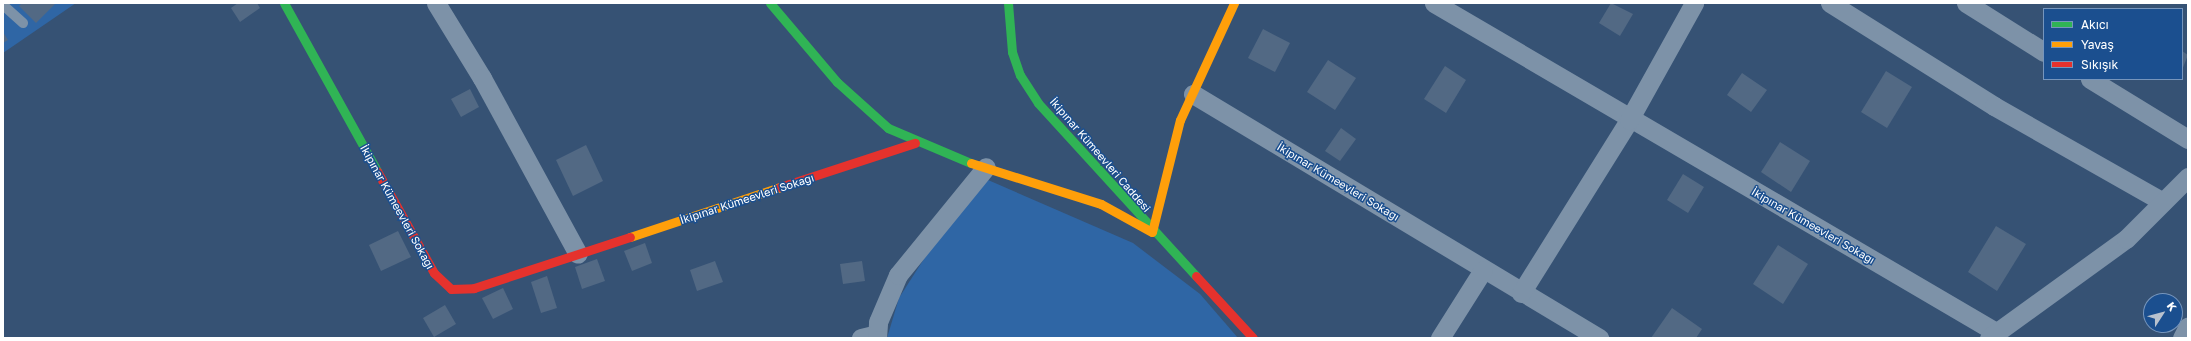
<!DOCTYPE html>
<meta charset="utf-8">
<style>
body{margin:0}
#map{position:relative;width:2191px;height:341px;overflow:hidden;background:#365274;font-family:"Golos Text",sans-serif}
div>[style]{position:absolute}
.green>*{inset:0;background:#2f66a5}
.building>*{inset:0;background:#526984}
.lane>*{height:10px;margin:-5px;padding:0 5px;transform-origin:5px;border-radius:5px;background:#7d92a8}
.street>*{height:19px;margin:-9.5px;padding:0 9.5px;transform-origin:9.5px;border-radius:9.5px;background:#7d92a8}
.fast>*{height:9px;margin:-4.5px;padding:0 4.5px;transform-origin:4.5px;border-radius:4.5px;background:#30b455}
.slow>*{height:9px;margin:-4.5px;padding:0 4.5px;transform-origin:4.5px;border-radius:4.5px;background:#ff9f0a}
.jam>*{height:9px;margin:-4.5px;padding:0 4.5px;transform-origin:4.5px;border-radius:4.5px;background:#e5322d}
span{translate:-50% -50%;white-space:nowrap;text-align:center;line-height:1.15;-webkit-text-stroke:3px #1b4f8f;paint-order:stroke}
.street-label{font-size:11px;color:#fff}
.frame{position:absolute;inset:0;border:4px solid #fff;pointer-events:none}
.legend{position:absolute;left:2043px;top:8px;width:140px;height:72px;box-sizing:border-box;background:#1b4f8f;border:1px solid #7695bc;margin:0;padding:5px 7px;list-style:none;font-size:12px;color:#fff}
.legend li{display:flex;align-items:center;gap:8px;height:20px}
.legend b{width:20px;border:1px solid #7695bc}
.north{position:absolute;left:2143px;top:293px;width:40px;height:40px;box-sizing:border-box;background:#1b4f8f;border:1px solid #7695bc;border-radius:50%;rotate:54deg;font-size:11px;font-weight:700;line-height:16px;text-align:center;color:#fff}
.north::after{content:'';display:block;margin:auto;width:14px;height:18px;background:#b9c2ce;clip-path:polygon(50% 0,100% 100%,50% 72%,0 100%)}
</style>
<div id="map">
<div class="green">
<i style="clip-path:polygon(3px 3px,76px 3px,3px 53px)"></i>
<i style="clip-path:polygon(988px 180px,1133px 243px,1200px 294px,1238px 338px,887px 338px,899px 298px,929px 251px)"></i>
</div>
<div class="building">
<i style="clip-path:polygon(22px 3px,56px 3px,36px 23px,19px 6px)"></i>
<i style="clip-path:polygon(238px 3px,257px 3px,260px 8px,240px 22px,231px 8px)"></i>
<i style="clip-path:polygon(1611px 3px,1633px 14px,1620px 36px,1599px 23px)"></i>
<i style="clip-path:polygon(1263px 29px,1290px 43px,1275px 72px,1248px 58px)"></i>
<i style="clip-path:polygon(3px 32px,8px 40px,3px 43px)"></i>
<i style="clip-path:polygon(2182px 51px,2188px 55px,2182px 70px)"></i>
<i style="clip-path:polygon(1328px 60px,1356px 78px,1335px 110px,1307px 92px)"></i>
<i style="clip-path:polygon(1445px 66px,1466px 80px,1446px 113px,1424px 99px)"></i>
<i style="clip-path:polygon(1886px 71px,1912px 87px,1887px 128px,1861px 112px)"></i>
<i style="clip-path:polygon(1742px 73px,1767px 90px,1751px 112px,1727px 95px)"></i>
<i style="clip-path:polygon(470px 89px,479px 107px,461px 117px,451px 99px)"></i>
<i style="clip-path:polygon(1341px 128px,1356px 139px,1340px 161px,1325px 151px)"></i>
<i style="clip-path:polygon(1780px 142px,1810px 161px,1791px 192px,1761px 172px)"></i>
<i style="clip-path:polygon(586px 145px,603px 181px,573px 196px,556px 160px)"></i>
<i style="clip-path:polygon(1683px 174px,1704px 187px,1688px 213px,1667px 200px)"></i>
<i style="clip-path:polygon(1996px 226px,2026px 244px,1997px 291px,1968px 272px)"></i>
<i style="clip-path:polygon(398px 231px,411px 257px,381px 271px,369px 245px)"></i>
<i style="clip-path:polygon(645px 243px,652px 263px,632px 271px,624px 251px)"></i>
<i style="clip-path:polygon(1778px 245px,1808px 264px,1783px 304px,1753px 284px)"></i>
<i style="clip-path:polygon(597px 259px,605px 281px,582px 289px,575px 267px)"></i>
<i style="clip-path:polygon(715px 261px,723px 282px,697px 291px,690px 270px)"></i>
<i style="clip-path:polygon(862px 261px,865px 281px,843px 284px,840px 264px)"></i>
<i style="clip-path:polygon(547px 276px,557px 308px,541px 313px,531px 282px)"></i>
<i style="clip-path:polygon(503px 288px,513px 309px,493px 319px,482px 298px)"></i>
<i style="clip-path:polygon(445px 305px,456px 324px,434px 337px,423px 318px)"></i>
<i style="clip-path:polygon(1672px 308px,1702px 329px,1696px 338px,1651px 338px)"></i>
</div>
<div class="lane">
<i style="left:3px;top:5px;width:27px;rotate:42deg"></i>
</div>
<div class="street">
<i style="left:436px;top:3px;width:88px;rotate:58.5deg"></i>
<i style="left:482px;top:78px;width:200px;rotate:61.4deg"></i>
<i style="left:1434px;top:3px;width:651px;rotate:30.35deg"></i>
<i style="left:1830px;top:3px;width:194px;rotate:32.1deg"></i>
<i style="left:1994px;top:106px;width:194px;rotate:29.6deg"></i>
<i style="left:1966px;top:3px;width:92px;rotate:32.1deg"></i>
<i style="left:2090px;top:79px;width:115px;rotate:31.5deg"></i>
<i style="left:1193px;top:94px;width:474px;rotate:31deg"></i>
<i style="left:1521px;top:293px;width:204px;rotate:-58deg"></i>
<i style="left:1629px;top:120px;width:134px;rotate:-60.9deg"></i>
<i style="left:861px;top:338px;width:16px;rotate:-14deg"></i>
<i style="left:877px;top:338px;width:16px;rotate:-86deg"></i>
<i style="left:878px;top:322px;width:51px;rotate:-66.9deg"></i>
<i style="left:898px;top:275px;width:139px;rotate:-50.8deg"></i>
<i style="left:1440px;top:338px;width:80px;rotate:-57.7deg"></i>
<i style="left:1989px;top:338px;width:169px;rotate:-35.9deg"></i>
<i style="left:2126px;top:239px;width:88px;rotate:-45deg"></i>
<i style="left:2182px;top:338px;width:13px;rotate:-63deg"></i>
</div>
<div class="fast">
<i style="left:284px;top:3px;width:192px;rotate:61deg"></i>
<i style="left:770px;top:3px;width:104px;rotate:49.7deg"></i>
<i style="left:837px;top:82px;width:69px;rotate:42deg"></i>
<i style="left:888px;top:128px;width:90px;rotate:22.9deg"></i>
<i style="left:1008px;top:3px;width:49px;rotate:85.3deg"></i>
<i style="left:1012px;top:52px;width:24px;rotate:71deg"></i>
<i style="left:1020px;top:75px;width:33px;rotate:57deg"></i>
<i style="left:1038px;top:103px;width:234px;rotate:47.6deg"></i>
</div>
<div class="slow">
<i style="left:971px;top:163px;width:136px;rotate:17.5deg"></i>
<i style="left:1101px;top:204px;width:58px;rotate:28.8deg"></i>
<i style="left:1152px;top:232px;width:115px;rotate:-76deg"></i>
<i style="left:1180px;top:120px;width:129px;rotate:-65.2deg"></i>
<i style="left:630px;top:237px;width:158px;rotate:-18.4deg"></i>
</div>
<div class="jam">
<i style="left:377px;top:171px;width:117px;rotate:60.8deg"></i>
<i style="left:434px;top:273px;width:23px;rotate:43deg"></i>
<i style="left:451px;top:289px;width:23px;rotate:-2deg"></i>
<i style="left:474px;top:288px;width:164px;rotate:-18.1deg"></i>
<i style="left:780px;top:187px;width:142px;rotate:-18.1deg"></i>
<i style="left:1196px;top:276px;width:84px;rotate:47.4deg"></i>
</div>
<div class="street-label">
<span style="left:1100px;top:155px;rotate:49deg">İkipınar Kümeevleri Caddesi</span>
<span style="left:1338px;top:182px;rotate:31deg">İkipınar Kümeevleri Sokağı</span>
<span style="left:747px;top:199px;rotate:-18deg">İkipınar Kümeevleri Sokağı</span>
<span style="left:397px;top:207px;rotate:61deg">İkipınar Kümeevleri Sokağı</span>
<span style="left:1813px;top:226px;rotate:30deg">İkipınar Kümeevleri Sokağı</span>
</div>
<div class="frame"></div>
<ul class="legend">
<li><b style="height:5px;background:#30b455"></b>Akıcı</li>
<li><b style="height:5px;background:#ff9f0a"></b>Yavaş</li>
<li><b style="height:5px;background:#e5322d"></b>Sıkışık</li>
</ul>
<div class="north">K</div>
</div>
